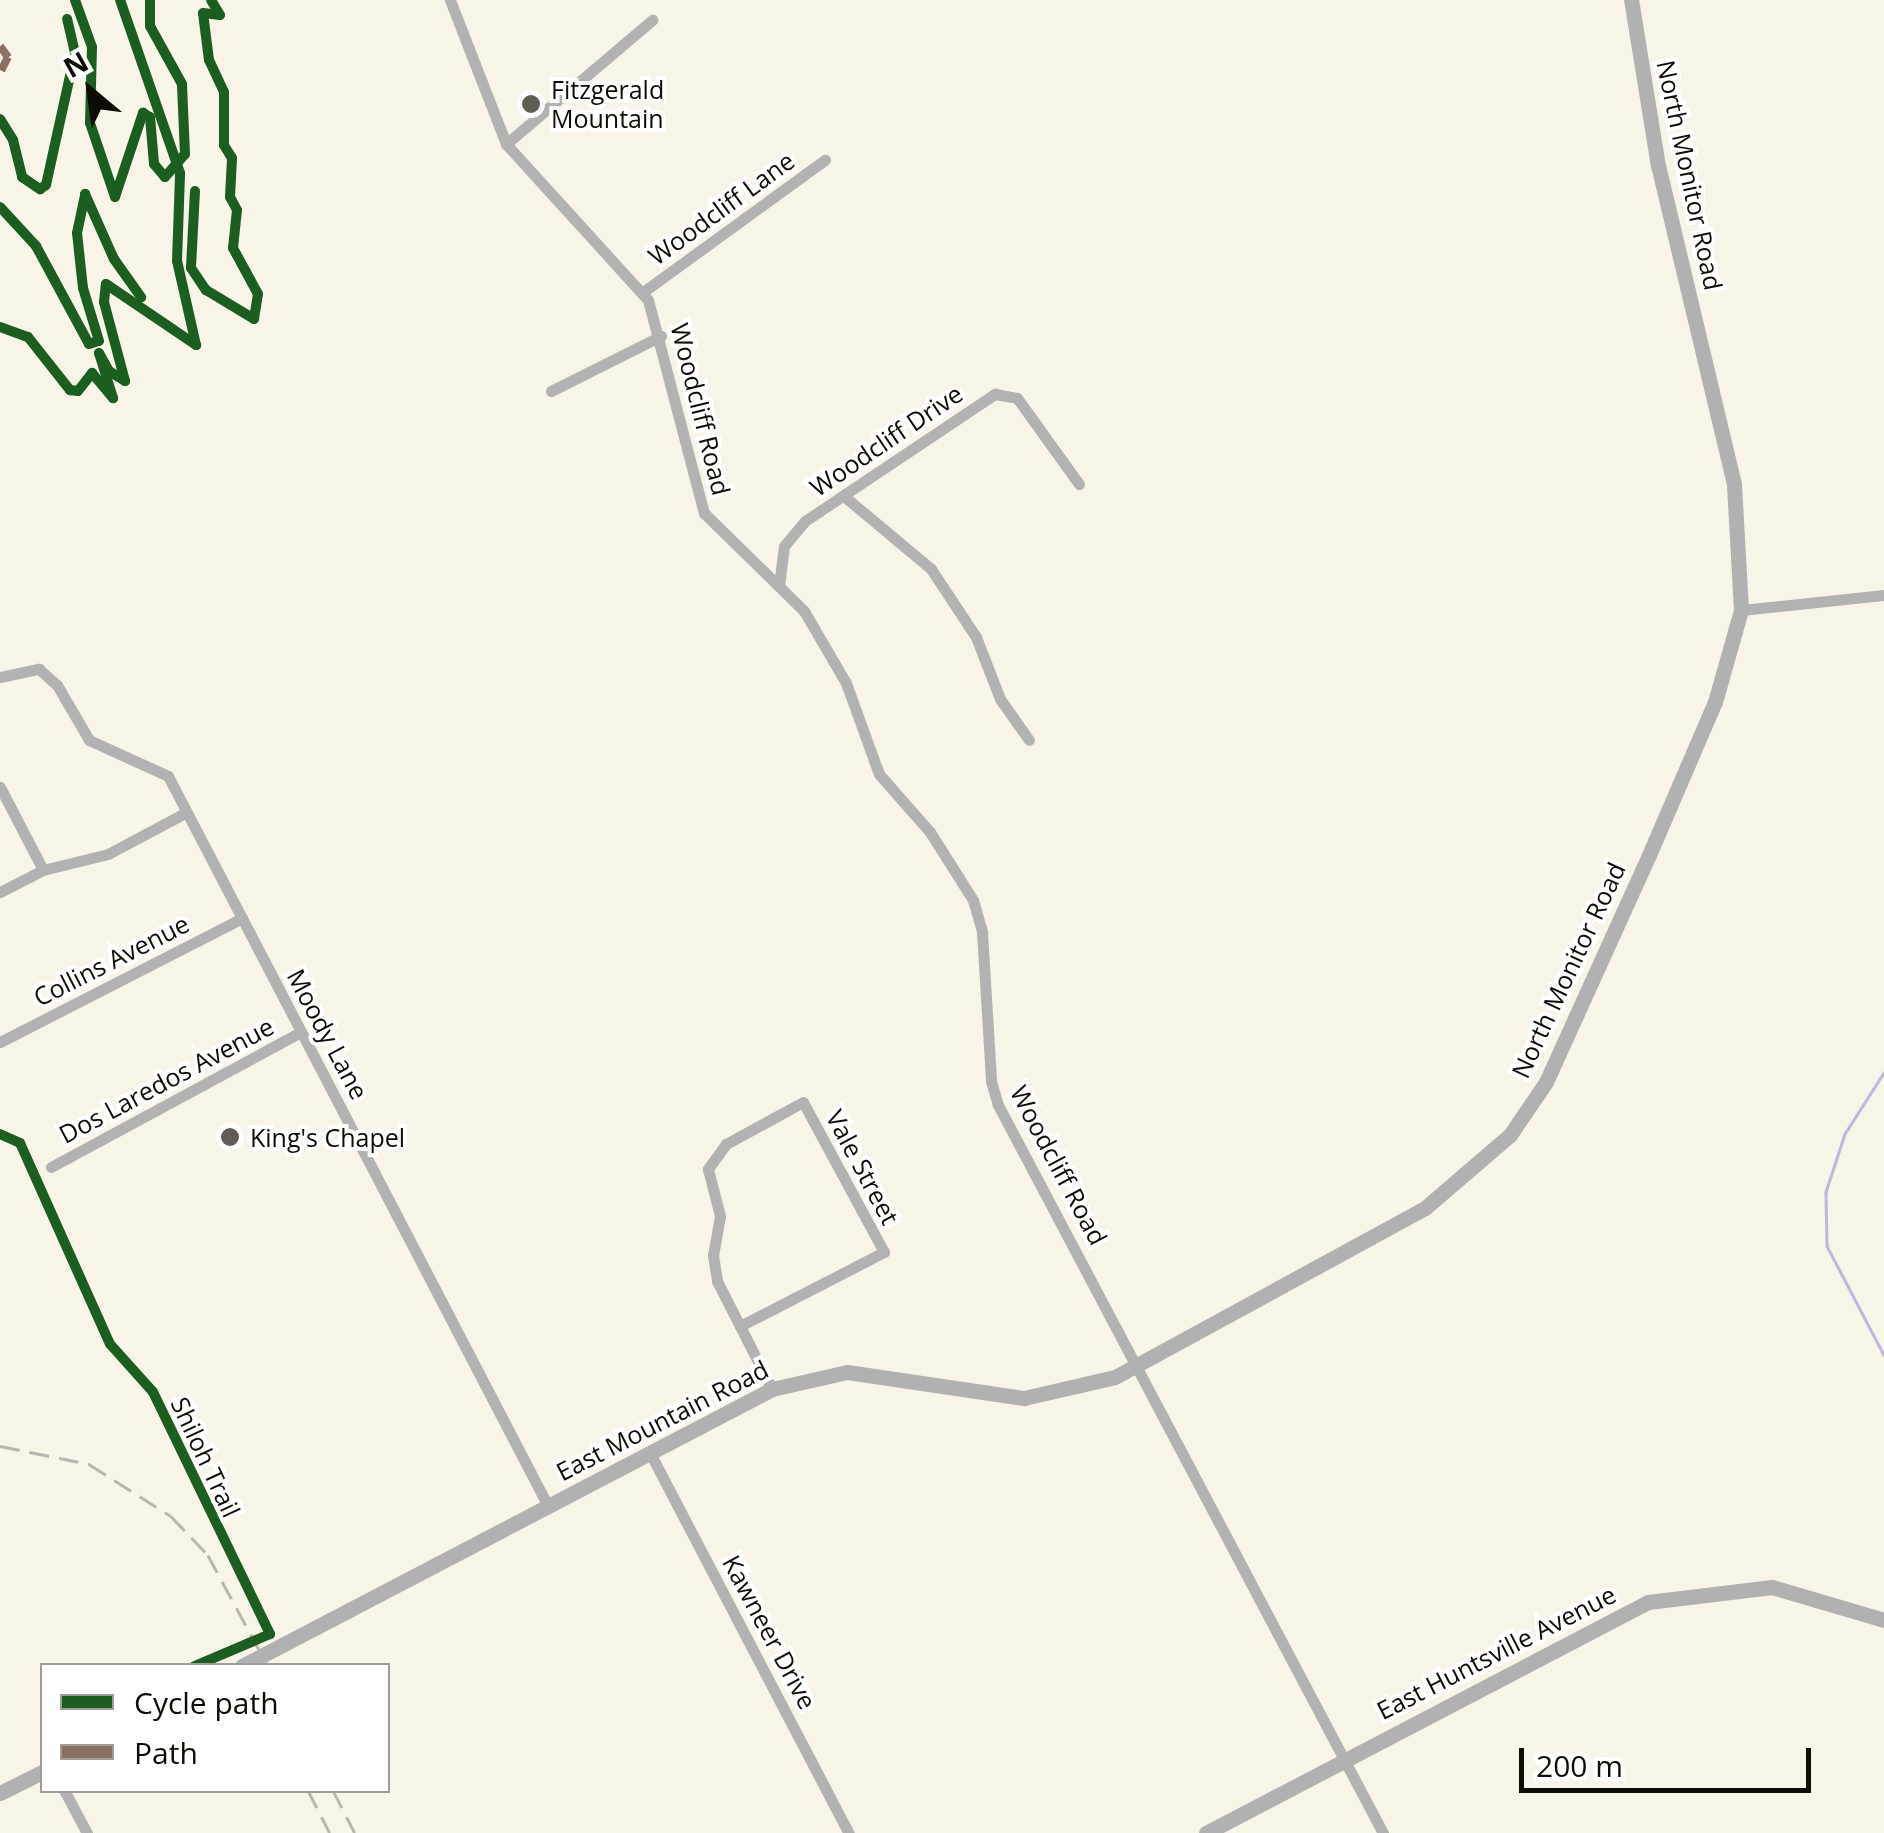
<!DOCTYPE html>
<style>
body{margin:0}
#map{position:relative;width:1884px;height:1833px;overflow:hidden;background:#f8f4e8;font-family:"Open Sans",sans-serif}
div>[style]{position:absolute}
.stream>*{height:2.5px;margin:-1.25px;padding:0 1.25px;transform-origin:1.25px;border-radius:1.25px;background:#c1b5de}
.street>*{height:11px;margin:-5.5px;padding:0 5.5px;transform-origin:5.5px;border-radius:5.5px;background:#b3b2b3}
.secondary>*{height:15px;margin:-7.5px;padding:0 7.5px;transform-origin:7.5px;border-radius:7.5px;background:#b2b1b1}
.rail>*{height:2.5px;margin-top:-1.25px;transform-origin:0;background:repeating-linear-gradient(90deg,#b8b6b1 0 20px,transparent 0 30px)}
.quiet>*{height:8px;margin-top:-4px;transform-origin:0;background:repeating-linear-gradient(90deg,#8d6e63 0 15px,transparent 0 23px)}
.cycleway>*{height:10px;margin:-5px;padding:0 5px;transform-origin:5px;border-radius:5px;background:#1b5e20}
.dots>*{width:28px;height:28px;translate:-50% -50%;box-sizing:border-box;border:5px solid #fff;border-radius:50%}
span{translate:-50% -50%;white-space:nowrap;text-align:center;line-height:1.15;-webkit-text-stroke:8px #fff;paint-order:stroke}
.poi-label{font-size:25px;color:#0e0c04}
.left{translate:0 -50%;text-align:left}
.street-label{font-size:25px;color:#0e0c04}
.legend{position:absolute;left:40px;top:1663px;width:350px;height:130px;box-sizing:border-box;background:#fff;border:2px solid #9f9e9b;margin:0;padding:12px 18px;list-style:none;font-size:30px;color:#0e0c04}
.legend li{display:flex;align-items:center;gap:20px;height:50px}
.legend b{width:50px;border:2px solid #9f9e9b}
.north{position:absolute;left:40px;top:40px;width:100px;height:100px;-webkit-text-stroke:8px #fff;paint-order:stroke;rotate:331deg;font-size:28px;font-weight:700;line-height:40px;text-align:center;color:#0e0c04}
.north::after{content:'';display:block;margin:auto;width:35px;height:45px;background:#0e0c04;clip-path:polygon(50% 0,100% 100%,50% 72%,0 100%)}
.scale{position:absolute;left:1519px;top:1748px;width:292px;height:45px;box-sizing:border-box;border:5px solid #0e0c04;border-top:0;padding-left:12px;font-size:30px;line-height:35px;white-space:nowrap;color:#0e0c04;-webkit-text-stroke:8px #fff;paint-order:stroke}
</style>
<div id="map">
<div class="stream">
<i style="left:1884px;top:1073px;width:72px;rotate:122.6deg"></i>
<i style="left:1845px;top:1134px;width:61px;rotate:108.1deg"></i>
<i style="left:1826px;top:1192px;width:54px;rotate:88.9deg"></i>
<i style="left:1827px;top:1246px;width:123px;rotate:62.4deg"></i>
</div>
<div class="street">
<i style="left:450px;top:0;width:155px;rotate:68.7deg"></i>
<i style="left:506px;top:144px;width:211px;rotate:47.7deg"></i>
<i style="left:648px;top:300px;width:220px;rotate:75.3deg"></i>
<i style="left:704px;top:513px;width:140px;rotate:44.4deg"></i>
<i style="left:804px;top:611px;width:83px;rotate:59.7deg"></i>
<i style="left:846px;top:683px;width:97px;rotate:70.1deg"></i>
<i style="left:879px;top:774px;width:77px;rotate:48.7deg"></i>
<i style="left:930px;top:832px;width:80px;rotate:57.7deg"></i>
<i style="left:973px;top:900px;width:33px;rotate:74deg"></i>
<i style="left:982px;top:932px;width:149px;rotate:86.5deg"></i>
<i style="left:991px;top:1081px;width:25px;rotate:74deg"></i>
<i style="left:998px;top:1105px;width:824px;rotate:62.13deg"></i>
<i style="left:506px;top:144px;width:192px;rotate:-40.3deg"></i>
<i style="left:643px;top:292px;width:225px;rotate:-36deg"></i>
<i style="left:551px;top:391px;width:123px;rotate:-26.6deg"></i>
<i style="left:845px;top:497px;width:112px;rotate:39.9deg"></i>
<i style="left:931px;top:569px;width:82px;rotate:56.5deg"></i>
<i style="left:976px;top:637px;width:66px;rotate:68.8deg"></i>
<i style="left:1000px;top:699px;width:50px;rotate:54.7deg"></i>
<i style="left:779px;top:586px;width:40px;rotate:-82.9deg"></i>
<i style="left:784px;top:546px;width:33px;rotate:-50deg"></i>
<i style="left:805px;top:521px;width:229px;rotate:-33.8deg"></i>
<i style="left:995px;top:394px;width:22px;rotate:10deg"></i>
<i style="left:1017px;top:398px;width:106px;rotate:54.2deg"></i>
<i style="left:1741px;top:610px;width:144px;rotate:-6deg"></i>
<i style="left:0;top:677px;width:40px;rotate:-12deg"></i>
<i style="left:39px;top:669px;width:24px;rotate:42deg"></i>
<i style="left:57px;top:685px;width:64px;rotate:59.8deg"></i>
<i style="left:89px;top:740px;width:87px;rotate:24.5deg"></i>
<i style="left:168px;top:776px;width:823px;rotate:62.5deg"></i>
<i style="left:0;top:787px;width:93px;rotate:62.6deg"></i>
<i style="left:0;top:892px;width:48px;rotate:-27.1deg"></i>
<i style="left:43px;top:870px;width:67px;rotate:-13.8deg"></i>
<i style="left:108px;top:854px;width:89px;rotate:-28deg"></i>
<i style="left:0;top:1042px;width:272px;rotate:-27.1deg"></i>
<i style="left:51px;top:1167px;width:284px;rotate:-28.4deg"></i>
<i style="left:740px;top:1326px;width:162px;rotate:-27.2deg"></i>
<i style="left:884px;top:1252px;width:170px;rotate:-118.4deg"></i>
<i style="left:803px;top:1102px;width:88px;rotate:151.4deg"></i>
<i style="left:726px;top:1144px;width:31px;rotate:126deg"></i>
<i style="left:708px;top:1169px;width:49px;rotate:75.7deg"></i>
<i style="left:720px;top:1216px;width:40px;rotate:100deg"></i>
<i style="left:713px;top:1255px;width:26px;rotate:81deg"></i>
<i style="left:717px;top:1281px;width:121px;rotate:63deg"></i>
<i style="left:650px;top:1453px;width:429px;rotate:62.4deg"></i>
<i style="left:64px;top:1790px;width:49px;rotate:61.9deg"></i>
</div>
<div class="secondary">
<i style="left:242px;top:1666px;width:598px;rotate:-27.59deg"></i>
<i style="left:772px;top:1389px;width:77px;rotate:-12.8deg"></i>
<i style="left:847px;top:1372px;width:179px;rotate:8.4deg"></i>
<i style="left:1024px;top:1398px;width:93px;rotate:-13deg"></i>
<i style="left:1115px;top:1377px;width:353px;rotate:-28.6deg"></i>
<i style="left:1425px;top:1208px;width:112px;rotate:-40.7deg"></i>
<i style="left:1510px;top:1135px;width:64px;rotate:-55.8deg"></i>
<i style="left:1546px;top:1082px;width:249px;rotate:-65.6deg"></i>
<i style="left:1649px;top:855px;width:167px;rotate:-66.7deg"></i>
<i style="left:1715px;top:702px;width:96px;rotate:-74.2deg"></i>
<i style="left:1741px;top:610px;width:126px;rotate:-93.2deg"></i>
<i style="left:1734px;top:484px;width:327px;rotate:-103.4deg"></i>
<i style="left:1658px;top:166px;width:168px;rotate:-99.2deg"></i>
<i style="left:0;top:1793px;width:47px;rotate:-26.6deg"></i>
<i style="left:1206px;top:1833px;width:499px;rotate:-27.6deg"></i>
<i style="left:1648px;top:1602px;width:125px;rotate:-6.9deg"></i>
<i style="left:1772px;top:1587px;width:117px;rotate:16.4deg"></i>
</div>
<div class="rail">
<i style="left:0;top:1446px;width:91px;rotate:11.4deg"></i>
<i style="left:89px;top:1464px;width:97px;rotate:32.4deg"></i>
<i style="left:171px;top:1516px;width:54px;rotate:46.5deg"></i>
<i style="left:208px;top:1555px;width:126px;rotate:61.6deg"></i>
<i style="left:308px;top:1790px;width:48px;rotate:62.9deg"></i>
<i style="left:333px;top:1790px;width:48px;rotate:62.9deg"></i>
</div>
<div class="quiet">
<i style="left:0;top:46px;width:14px;rotate:54deg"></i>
<i style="left:8px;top:57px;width:18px;rotate:117deg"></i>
</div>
<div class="cycleway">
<i style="left:75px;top:0;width:50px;rotate:70.1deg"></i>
<i style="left:92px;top:47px;width:76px;rotate:91.5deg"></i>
<i style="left:90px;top:123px;width:78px;rotate:71.3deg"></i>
<i style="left:115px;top:197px;width:89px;rotate:-71.6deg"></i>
<i style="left:143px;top:113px;width:8px;rotate:30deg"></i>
<i style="left:150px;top:117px;width:47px;rotate:85.1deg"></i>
<i style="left:154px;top:164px;width:17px;rotate:50deg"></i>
<i style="left:165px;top:177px;width:30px;rotate:-49deg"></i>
<i style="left:185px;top:154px;width:70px;rotate:-92.5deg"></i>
<i style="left:182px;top:84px;width:66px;rotate:-118.9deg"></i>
<i style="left:150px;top:26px;width:26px;rotate:-90deg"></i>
<i style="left:0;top:119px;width:25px;rotate:58deg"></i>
<i style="left:13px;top:140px;width:38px;rotate:76deg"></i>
<i style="left:22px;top:177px;width:22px;rotate:34deg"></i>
<i style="left:40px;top:189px;width:7px;rotate:-34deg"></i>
<i style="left:46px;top:185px;width:135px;rotate:-77.6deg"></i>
<i style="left:75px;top:53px;width:35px;rotate:-103deg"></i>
<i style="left:195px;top:191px;width:77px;rotate:93deg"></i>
<i style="left:191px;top:268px;width:27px;rotate:56deg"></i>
<i style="left:206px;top:290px;width:56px;rotate:31.1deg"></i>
<i style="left:254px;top:319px;width:25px;rotate:-81deg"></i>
<i style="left:258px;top:294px;width:52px;rotate:-118.5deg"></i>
<i style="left:233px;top:248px;width:38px;rotate:-84deg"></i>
<i style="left:237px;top:210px;width:15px;rotate:-118deg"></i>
<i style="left:230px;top:197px;width:39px;rotate:-87deg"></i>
<i style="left:232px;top:158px;width:15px;rotate:-122deg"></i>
<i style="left:224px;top:145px;width:53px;rotate:-90deg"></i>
<i style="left:224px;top:92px;width:35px;rotate:-115deg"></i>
<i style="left:209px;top:60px;width:47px;rotate:-97.3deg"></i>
<i style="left:203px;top:13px;width:17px;rotate:7deg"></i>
<i style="left:220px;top:15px;width:17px;rotate:-121deg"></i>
<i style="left:0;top:207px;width:53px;rotate:47.3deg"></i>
<i style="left:36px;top:246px;width:111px;rotate:61.6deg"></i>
<i style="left:89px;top:344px;width:10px;rotate:-17deg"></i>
<i style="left:99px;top:341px;width:55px;rotate:-106.8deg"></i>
<i style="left:83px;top:288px;width:55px;rotate:-96.2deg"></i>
<i style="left:77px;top:233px;width:40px;rotate:-78deg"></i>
<i style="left:85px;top:194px;width:71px;rotate:66deg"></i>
<i style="left:114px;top:259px;width:47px;rotate:54.6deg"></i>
<i style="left:0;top:327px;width:30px;rotate:20deg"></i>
<i style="left:28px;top:337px;width:68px;rotate:51.6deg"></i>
<i style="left:70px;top:390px;width:8px;rotate:7deg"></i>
<i style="left:78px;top:391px;width:23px;rotate:-52deg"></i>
<i style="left:92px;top:373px;width:33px;rotate:50deg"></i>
<i style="left:113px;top:398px;width:47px;rotate:-107.3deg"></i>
<i style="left:99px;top:353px;width:21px;rotate:61deg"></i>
<i style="left:109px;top:371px;width:19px;rotate:32deg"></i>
<i style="left:125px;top:381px;width:82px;rotate:-104.9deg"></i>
<i style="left:104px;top:302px;width:18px;rotate:-84deg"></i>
<i style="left:106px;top:284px;width:109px;rotate:34.1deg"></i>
<i style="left:196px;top:345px;width:86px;rotate:-102.7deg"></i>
<i style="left:177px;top:261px;width:88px;rotate:-88deg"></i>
<i style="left:180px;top:173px;width:183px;rotate:-109.1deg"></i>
<i style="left:0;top:1134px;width:22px;rotate:24deg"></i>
<i style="left:20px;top:1143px;width:220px;rotate:65.9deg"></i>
<i style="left:110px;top:1344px;width:64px;rotate:48.1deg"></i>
<i style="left:153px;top:1392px;width:269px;rotate:64.2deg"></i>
<i style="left:270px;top:1634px;width:82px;rotate:156.9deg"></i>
</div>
<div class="dots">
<i style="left:531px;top:104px;background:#605d54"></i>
<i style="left:230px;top:1137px;background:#605d54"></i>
</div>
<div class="poi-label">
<span class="left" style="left:551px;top:104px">Fitzgerald<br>Mountain</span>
<span class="left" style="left:250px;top:1137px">King's Chapel</span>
</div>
<div class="street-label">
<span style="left:1690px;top:175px;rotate:78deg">North Monitor Road</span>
<span style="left:721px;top:208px;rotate:-36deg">Woodcliff Lane</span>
<span style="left:701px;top:409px;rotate:76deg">Woodcliff Road</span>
<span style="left:886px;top:440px;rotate:-34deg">Woodcliff Drive</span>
<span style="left:111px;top:960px;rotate:-27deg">Collins Avenue</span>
<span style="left:1568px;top:970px;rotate:-65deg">North Monitor Road</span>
<span style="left:328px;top:1034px;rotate:62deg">Moody Lane</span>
<span style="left:166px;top:1080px;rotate:-28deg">Dos Laredos Avenue</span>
<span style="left:1059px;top:1165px;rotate:62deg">Woodcliff Road</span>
<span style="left:863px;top:1167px;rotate:62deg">Vale Street</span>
<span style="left:662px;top:1420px;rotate:-27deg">East Mountain Road</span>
<span style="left:206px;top:1457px;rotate:65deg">Shiloh Trail</span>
<span style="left:770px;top:1632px;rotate:62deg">Kawneer Drive</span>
<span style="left:1496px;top:1652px;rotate:-27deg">East Huntsville Avenue</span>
</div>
<ul class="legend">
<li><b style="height:12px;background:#1b5e20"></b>Cycle path</li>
<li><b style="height:12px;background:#8d6e63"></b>Path</li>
</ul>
<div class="north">N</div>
<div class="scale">200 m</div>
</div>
